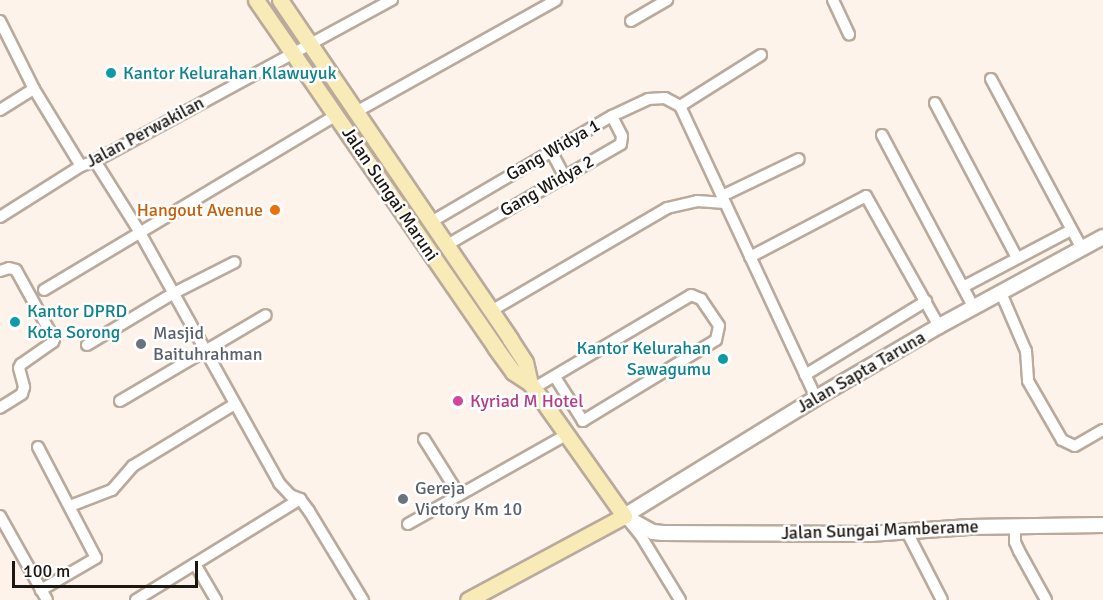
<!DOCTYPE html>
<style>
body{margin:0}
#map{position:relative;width:1103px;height:600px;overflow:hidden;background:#fdf3ea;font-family:Signika,sans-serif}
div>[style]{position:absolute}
.roads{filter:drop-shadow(2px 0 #b9aa9c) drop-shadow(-2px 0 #b9aa9c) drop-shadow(0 2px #b9aa9c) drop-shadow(0 -2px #b9aa9c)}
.minor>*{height:10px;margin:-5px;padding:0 5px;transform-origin:5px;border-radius:5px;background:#fff}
.tertiary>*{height:14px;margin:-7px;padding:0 7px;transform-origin:7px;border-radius:7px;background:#fff}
.secondary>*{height:15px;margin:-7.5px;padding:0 7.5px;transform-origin:7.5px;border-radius:7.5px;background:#f9ebb8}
.dots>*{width:16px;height:16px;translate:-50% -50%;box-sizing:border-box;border:3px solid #fff;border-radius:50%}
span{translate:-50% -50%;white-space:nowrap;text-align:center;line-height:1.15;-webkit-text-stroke:5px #fff;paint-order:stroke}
.culture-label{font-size:18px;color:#0d838f}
.left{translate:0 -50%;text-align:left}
.right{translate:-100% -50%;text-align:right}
.street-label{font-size:18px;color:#1d1712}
.food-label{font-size:18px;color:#c56008}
.worship-label{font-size:18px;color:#5b616d}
.hotel-label{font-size:18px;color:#b23c85}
.scale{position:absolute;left:12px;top:561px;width:186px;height:27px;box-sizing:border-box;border:3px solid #1d1712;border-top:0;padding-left:8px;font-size:18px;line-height:21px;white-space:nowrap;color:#1d1712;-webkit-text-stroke:4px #fff;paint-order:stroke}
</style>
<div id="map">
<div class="roads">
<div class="minor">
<i style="left:833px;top:0;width:38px;rotate:65deg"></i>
<i style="left:0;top:21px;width:76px;rotate:63.4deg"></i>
<i style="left:34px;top:89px;width:90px;rotate:58.6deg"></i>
<i style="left:631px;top:21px;width:42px;rotate:-30.3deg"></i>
<i style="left:761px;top:55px;width:96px;rotate:147.8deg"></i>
<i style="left:680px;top:106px;width:322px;rotate:65deg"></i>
<i style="left:991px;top:79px;width:193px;rotate:61.8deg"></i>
<i style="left:935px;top:103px;width:175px;rotate:62.1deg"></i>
<i style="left:0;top:110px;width:40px;rotate:-32deg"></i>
<i style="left:356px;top:112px;width:229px;rotate:-29.2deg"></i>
<i style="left:882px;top:135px;width:196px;rotate:62deg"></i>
<i style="left:551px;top:151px;width:27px;rotate:62deg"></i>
<i style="left:95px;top:161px;width:83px;rotate:57.8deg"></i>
<i style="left:139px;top:231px;width:288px;rotate:60.9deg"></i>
<i style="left:279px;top:483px;width:16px;rotate:47deg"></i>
<i style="left:290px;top:495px;width:11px;rotate:22deg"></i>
<i style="left:300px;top:499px;width:15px;rotate:53deg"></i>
<i style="left:309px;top:511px;width:104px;rotate:58.8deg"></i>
<i style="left:722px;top:196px;width:85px;rotate:-25.7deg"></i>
<i style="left:0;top:217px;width:96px;rotate:-32.2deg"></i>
<i style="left:81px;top:166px;width:15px;rotate:-20deg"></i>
<i style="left:95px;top:161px;width:338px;rotate:-28.5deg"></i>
<i style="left:431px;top:222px;width:210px;rotate:-30.4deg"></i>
<i style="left:612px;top:116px;width:40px;rotate:-25deg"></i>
<i style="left:648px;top:99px;width:17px;rotate:-3deg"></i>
<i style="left:665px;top:98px;width:17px;rotate:28deg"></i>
<i style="left:447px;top:245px;width:201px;rotate:-30.1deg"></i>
<i style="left:621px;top:144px;width:8px;rotate:-83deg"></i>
<i style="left:622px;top:136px;width:22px;rotate:-117deg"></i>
<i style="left:750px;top:257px;width:131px;rotate:-27.7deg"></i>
<i style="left:866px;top:196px;width:149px;rotate:60.7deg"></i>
<i style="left:0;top:271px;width:9px;rotate:-18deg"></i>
<i style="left:9px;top:268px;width:7px;rotate:16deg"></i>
<i style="left:16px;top:270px;width:79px;rotate:61.2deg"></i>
<i style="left:54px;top:339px;width:3px;rotate:108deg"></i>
<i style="left:53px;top:342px;width:39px;rotate:145deg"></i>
<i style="left:21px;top:364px;width:4px;rotate:117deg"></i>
<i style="left:19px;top:368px;width:20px;rotate:75deg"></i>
<i style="left:24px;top:387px;width:7px;rotate:106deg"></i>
<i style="left:22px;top:394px;width:26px;rotate:148deg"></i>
<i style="left:963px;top:287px;width:122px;rotate:-27.8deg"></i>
<i style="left:44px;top:290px;width:340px;rotate:-30.9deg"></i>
<i style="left:1001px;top:293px;width:63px;rotate:66.7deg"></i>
<i style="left:1026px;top:351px;width:30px;rotate:86deg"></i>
<i style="left:1028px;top:381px;width:68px;rotate:60deg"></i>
<i style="left:1062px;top:440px;width:14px;rotate:25deg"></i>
<i style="left:1075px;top:446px;width:32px;rotate:-30deg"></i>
<i style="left:491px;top:311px;width:204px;rotate:-30.3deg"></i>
<i style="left:667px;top:208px;width:31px;rotate:-13deg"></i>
<i style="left:697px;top:201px;width:28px;rotate:4deg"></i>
<i style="left:87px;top:345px;width:101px;rotate:-30.9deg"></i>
<i style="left:174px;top:293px;width:68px;rotate:-26.9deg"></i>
<i style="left:805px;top:375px;width:142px;rotate:-31.4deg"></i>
<i style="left:534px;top:388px;width:182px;rotate:-30.6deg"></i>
<i style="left:691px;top:295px;width:11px;rotate:22deg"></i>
<i style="left:701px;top:299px;width:32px;rotate:56deg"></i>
<i style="left:719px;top:326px;width:14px;rotate:102deg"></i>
<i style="left:716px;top:340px;width:156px;rotate:148.7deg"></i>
<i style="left:583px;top:421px;width:52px;rotate:-122.5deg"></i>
<i style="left:120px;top:401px;width:169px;rotate:-30.5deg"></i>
<i style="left:424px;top:439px;width:66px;rotate:58deg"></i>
<i style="left:38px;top:447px;width:125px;rotate:62.4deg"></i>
<i style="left:96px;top:558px;width:64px;rotate:149.8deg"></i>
<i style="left:70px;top:506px;width:45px;rotate:-20.9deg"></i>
<i style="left:112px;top:490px;width:32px;rotate:-49deg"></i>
<i style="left:133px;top:466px;width:119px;rotate:-31.3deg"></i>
<i style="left:0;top:516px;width:96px;rotate:60.8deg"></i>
<i style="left:629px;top:521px;width:19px;rotate:51deg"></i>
<i style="left:641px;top:536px;width:75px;rotate:58.6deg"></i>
<i style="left:408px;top:524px;width:181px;rotate:-29.4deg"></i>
<i style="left:1015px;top:527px;width:15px;rotate:90deg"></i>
<i style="left:1015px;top:542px;width:10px;rotate:66deg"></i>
<i style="left:1019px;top:551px;width:56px;rotate:61.1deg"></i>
<i style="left:907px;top:532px;width:76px;rotate:62.8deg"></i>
<i style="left:195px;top:564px;width:42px;rotate:59.7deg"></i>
<i style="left:136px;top:600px;width:193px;rotate:-31.6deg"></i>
</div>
<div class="tertiary">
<i style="left:1103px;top:237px;width:187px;rotate:151.5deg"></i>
<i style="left:939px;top:326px;width:143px;rotate:149.7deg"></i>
<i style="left:816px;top:398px;width:225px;rotate:148.4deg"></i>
<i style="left:624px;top:516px;width:33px;rotate:29deg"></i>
<i style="left:653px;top:532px;width:10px;rotate:6deg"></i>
<i style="left:663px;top:533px;width:207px;rotate:0.3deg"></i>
<i style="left:870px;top:534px;width:99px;rotate:-4deg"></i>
<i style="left:969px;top:527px;width:134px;rotate:-0.9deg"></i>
</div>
<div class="secondary">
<i style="left:256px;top:0;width:421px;rotate:55.4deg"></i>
<i style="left:495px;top:347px;width:31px;rotate:54deg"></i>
<i style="left:513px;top:372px;width:20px;rotate:33deg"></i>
<i style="left:530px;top:383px;width:163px;rotate:54.7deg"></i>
<i style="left:624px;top:516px;width:177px;rotate:151.7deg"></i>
<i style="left:280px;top:0;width:410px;rotate:55.8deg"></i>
<i style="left:510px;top:339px;width:27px;rotate:57deg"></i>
<i style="left:525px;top:362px;width:22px;rotate:77deg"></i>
</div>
</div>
<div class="dots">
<i style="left:111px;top:73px;background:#0f9aa8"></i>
<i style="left:275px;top:210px;background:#e8710a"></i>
<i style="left:15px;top:322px;background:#0f9aa8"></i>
<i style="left:141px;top:344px;background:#6b7280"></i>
<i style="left:723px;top:359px;background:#0f9aa8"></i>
<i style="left:458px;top:401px;background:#d1479c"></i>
<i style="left:403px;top:499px;background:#6b7280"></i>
</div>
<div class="culture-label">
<span class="left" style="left:123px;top:73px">Kantor Kelurahan Klawuyuk</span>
<span class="left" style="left:27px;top:322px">Kantor DPRD<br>Kota Sorong</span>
<span class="right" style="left:711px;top:359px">Kantor Kelurahan<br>Sawagumu</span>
</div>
<div class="street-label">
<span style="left:145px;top:132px;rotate:-28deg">Jalan Perwakilan</span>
<span style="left:553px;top:150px;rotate:-30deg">Gang Widya 1</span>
<span style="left:547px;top:186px;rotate:-30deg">Gang Widya 2</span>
<span style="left:390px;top:194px;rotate:56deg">Jalan Sungai Maruni</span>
<span style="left:861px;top:372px;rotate:-30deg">Jalan Sapta Taruna</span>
<span style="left:880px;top:530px;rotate:-2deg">Jalan Sungai Mamberame</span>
</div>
<div class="food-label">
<span class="right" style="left:263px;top:210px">Hangout Avenue</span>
</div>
<div class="worship-label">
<span class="left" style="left:153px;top:344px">Masjid<br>Baituhrahman</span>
<span class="left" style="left:415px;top:499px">Gereja<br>Victory Km 10</span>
</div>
<div class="hotel-label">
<span class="left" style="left:470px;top:401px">Kyriad M Hotel</span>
</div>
<div class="scale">100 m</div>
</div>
